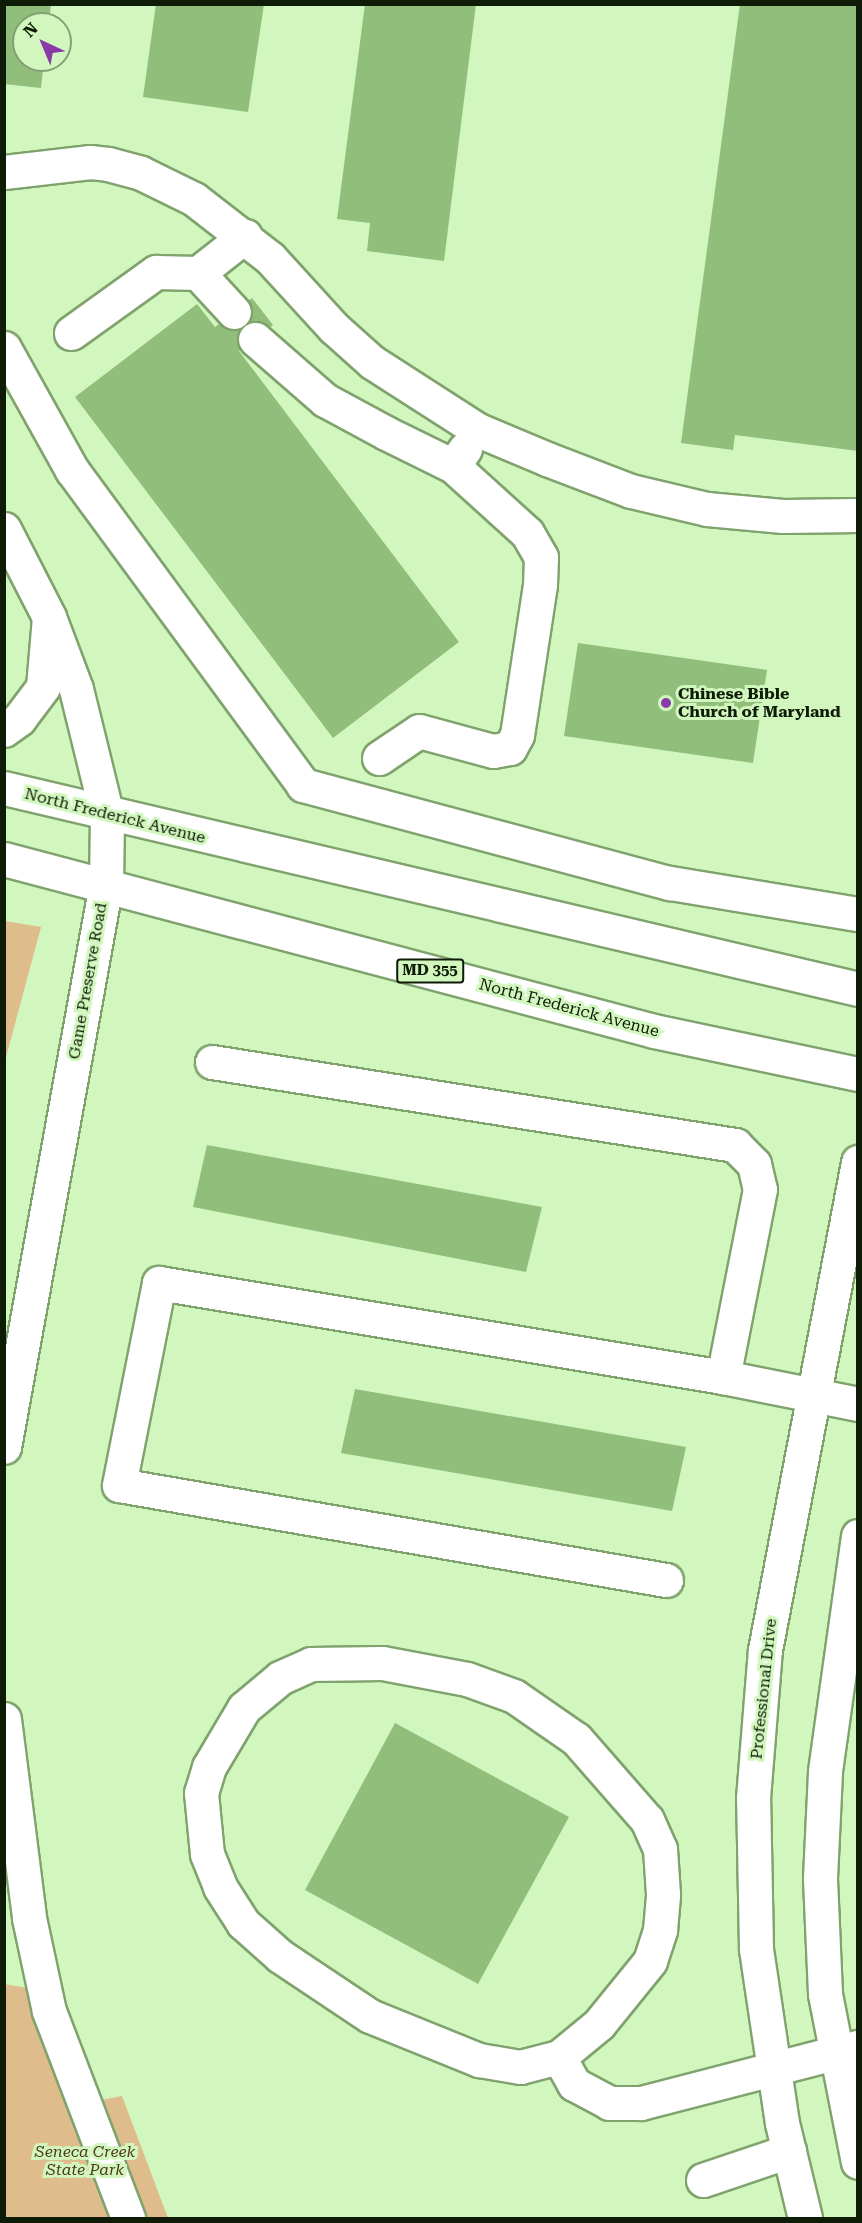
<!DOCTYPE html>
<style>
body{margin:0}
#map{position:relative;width:862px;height:2223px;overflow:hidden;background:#d1f7bf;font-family:"Roboto Serif",serif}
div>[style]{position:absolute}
.green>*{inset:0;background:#dfbc8b}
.building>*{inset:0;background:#91be7a}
.roads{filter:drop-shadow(2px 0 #80a36e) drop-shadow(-2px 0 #80a36e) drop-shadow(0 2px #80a36e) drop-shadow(0 -2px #80a36e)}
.minor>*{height:33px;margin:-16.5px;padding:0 16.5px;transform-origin:16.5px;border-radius:16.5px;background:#fff}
.major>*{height:33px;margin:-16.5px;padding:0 16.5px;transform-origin:16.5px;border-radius:16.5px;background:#fff}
.dots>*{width:16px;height:16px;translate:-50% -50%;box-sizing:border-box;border:3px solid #d1f7bf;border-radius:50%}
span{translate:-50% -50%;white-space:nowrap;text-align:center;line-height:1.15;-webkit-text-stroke:6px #d1f7bf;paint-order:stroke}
.shield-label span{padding:2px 4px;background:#d1f7bf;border:2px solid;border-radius:4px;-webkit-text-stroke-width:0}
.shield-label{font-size:15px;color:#0e1b06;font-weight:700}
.poi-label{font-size:16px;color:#0e1b06;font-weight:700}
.left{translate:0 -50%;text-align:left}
.street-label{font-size:16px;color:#0e1b06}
.park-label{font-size:16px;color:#4f3a1c;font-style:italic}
.frame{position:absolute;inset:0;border:6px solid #0e1b06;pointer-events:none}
.north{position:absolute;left:12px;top:12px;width:60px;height:60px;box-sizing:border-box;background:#d1f7bf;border:2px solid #839f75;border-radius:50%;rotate:316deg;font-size:16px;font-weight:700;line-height:24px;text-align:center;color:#0e1b06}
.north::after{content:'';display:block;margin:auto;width:21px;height:27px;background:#8a39a8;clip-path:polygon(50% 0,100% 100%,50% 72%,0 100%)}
</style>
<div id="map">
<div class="green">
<i style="clip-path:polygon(5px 921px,41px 927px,5px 1061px,4px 921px)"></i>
<i style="clip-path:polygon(4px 1984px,28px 1988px,71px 2106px,122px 2096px,168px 2218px,5px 2218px)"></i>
</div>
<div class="building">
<i style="clip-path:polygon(4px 4px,51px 4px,49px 24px,24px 24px,24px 60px,44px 60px,41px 88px,4px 84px)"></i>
<i style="clip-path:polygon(156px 4px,264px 4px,248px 112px,143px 97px)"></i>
<i style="clip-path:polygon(365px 4px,476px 4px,444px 261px,367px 251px,370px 223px,337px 219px)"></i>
<i style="clip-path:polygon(740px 4px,858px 4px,858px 451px,735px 435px,733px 450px,681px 443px)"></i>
<i style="clip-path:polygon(252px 298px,273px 325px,239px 351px,459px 642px,333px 738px,75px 397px,197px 304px,215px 327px)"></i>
<i style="clip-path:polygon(578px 643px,767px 670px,753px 763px,564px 736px)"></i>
<i style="clip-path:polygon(207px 1145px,542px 1207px,526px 1272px,193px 1207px)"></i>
<i style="clip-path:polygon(355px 1389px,686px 1447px,672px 1511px,341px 1453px)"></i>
<i style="clip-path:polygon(395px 1723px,569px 1817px,478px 1984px,305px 1890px)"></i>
</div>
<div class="roads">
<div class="minor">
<i style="left:4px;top:172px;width:87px;rotate:-6.6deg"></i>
<i style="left:90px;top:162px;width:18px;rotate:6deg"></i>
<i style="left:108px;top:164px;width:34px;rotate:15deg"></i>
<i style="left:141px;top:173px;width:59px;rotate:26.1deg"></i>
<i style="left:194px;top:199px;width:96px;rotate:37.8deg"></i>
<i style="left:270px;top:258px;width:95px;rotate:47.6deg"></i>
<i style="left:334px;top:328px;width:51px;rotate:41.8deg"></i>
<i style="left:372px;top:362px;width:126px;rotate:32.7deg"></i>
<i style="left:478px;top:430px;width:75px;rotate:22.8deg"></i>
<i style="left:547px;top:459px;width:90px;rotate:20.9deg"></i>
<i style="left:631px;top:491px;width:78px;rotate:13.3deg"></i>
<i style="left:707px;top:509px;width:76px;rotate:5.3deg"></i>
<i style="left:783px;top:516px;width:75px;rotate:-0.8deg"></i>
<i style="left:198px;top:273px;width:53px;rotate:47.3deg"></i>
<i style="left:71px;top:333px;width:105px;rotate:-35.7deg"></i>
<i style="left:156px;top:272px;width:42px;rotate:1.4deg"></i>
<i style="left:198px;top:273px;width:60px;rotate:-38.2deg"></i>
<i style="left:255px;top:339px;width:93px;rotate:41.1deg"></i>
<i style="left:325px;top:400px;width:69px;rotate:28.4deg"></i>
<i style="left:386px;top:433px;width:75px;rotate:26.2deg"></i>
<i style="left:453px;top:466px;width:21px;rotate:-55deg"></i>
<i style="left:4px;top:348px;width:140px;rotate:60.9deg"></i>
<i style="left:72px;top:470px;width:391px;rotate:53.7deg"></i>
<i style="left:303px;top:785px;width:380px;rotate:15deg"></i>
<i style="left:670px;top:883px;width:191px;rotate:9.4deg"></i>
<i style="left:4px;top:529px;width:99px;rotate:62.9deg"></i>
<i style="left:49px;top:617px;width:77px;rotate:69.4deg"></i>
<i style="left:76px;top:689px;width:130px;rotate:76.2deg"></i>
<i style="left:107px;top:815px;width:69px;rotate:90.8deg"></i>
<i style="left:106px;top:884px;width:572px;rotate:100.27deg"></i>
<i style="left:379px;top:758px;width:48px;rotate:-34deg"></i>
<i style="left:419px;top:731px;width:77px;rotate:15.1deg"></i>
<i style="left:493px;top:751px;width:17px;rotate:-10deg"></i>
<i style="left:510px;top:748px;width:15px;rotate:-62deg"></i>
<i style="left:517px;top:735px;width:152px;rotate:-81.3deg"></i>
<i style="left:540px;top:585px;width:28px;rotate:-88deg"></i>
<i style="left:541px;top:557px;width:28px;rotate:-120deg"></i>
<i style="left:527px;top:533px;width:100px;rotate:-137.8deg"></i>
<i style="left:212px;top:1062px;width:530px;rotate:9.02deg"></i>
<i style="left:735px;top:1145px;width:27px;rotate:45deg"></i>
<i style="left:754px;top:1164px;width:26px;rotate:77deg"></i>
<i style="left:760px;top:1189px;width:192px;rotate:101.1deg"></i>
<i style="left:858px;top:1536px;width:238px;rotate:98deg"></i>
<i style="left:825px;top:1772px;width:107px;rotate:92.7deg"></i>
<i style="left:820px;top:1879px;width:115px;rotate:87.5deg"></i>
<i style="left:825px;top:1994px;width:171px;rotate:78.9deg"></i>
<i style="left:666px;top:1580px;width:555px;rotate:-170.15deg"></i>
<i style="left:119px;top:1485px;width:206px;rotate:-78.8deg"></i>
<i style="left:159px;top:1283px;width:572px;rotate:9.46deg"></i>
<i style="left:723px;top:1377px;width:138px;rotate:11.3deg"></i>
<i style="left:4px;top:1719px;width:201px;rotate:82.8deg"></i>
<i style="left:29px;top:1918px;width:95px;rotate:77.9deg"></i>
<i style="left:49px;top:2011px;width:222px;rotate:69.1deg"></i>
<i style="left:559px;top:2057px;width:52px;rotate:-39.5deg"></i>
<i style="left:599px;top:2024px;width:81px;rotate:-51deg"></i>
<i style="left:650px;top:1961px;width:33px;rotate:-72deg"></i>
<i style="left:660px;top:1930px;width:36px;rotate:-85deg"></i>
<i style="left:663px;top:1894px;width:45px;rotate:-93.8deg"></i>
<i style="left:660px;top:1849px;width:32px;rotate:-114deg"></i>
<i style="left:647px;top:1820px;width:108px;rotate:-131.2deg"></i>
<i style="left:576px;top:1739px;width:75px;rotate:-145.3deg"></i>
<i style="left:514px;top:1696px;width:50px;rotate:-160.1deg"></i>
<i style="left:467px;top:1679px;width:86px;rotate:-169.3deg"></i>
<i style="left:382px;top:1663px;width:71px;rotate:179.2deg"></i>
<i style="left:311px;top:1664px;width:34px;rotate:156deg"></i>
<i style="left:280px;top:1678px;width:47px;rotate:140.2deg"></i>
<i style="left:244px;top:1708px;width:69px;rotate:120.7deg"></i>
<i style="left:209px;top:1767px;width:27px;rotate:107deg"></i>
<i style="left:201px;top:1793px;width:61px;rotate:84.4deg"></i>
<i style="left:207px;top:1854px;width:35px;rotate:68deg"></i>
<i style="left:220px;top:1887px;width:43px;rotate:57.4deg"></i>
<i style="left:243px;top:1923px;width:50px;rotate:41.7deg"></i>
<i style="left:280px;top:1956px;width:108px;rotate:33.7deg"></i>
<i style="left:370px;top:2016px;width:118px;rotate:22deg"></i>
<i style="left:479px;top:2060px;width:42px;rotate:9.7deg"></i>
<i style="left:520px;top:2067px;width:40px;rotate:-14.4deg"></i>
<i style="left:559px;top:2057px;width:31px;rotate:61deg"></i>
<i style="left:574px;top:2084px;width:40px;rotate:28deg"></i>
<i style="left:609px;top:2103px;width:32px"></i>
<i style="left:641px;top:2103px;width:224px;rotate:-14.5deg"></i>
<i style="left:703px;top:2180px;width:91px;rotate:-18.6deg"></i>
<i style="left:805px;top:2218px;width:98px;rotate:-103.6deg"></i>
<i style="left:782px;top:2123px;width:177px;rotate:-98.5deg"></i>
<i style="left:756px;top:1948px;width:150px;rotate:-91.1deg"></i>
<i style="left:753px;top:1798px;width:148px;rotate:-85.4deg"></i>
<i style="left:765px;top:1650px;width:497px;rotate:-79.2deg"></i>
</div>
<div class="major">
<i style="left:4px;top:730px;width:19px;rotate:-36deg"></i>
<i style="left:19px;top:719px;width:40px;rotate:-53deg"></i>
<i style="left:43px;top:687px;width:70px;rotate:-85.1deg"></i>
<i style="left:4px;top:788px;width:877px;rotate:13.24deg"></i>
<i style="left:4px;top:859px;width:672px;rotate:14.82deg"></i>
<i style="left:654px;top:1031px;width:208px;rotate:11.9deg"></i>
</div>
</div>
<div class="dots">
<i style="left:666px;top:703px;background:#8a39a8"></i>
</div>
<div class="shield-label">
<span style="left:430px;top:971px">MD 355</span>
</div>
<div class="poi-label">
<span class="left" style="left:678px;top:703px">Chinese Bible<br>Church of Maryland</span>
</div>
<div class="street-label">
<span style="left:115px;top:816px;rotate:14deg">North Frederick Avenue</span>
<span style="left:88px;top:981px;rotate:-80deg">Game Preserve Road</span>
<span style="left:569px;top:1008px;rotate:15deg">North Frederick Avenue</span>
<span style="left:764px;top:1689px;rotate:-84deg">Professional Drive</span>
</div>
<div class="park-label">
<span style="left:85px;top:2161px">Seneca Creek<br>State Park</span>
</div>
<div class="frame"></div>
<div class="north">N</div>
</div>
